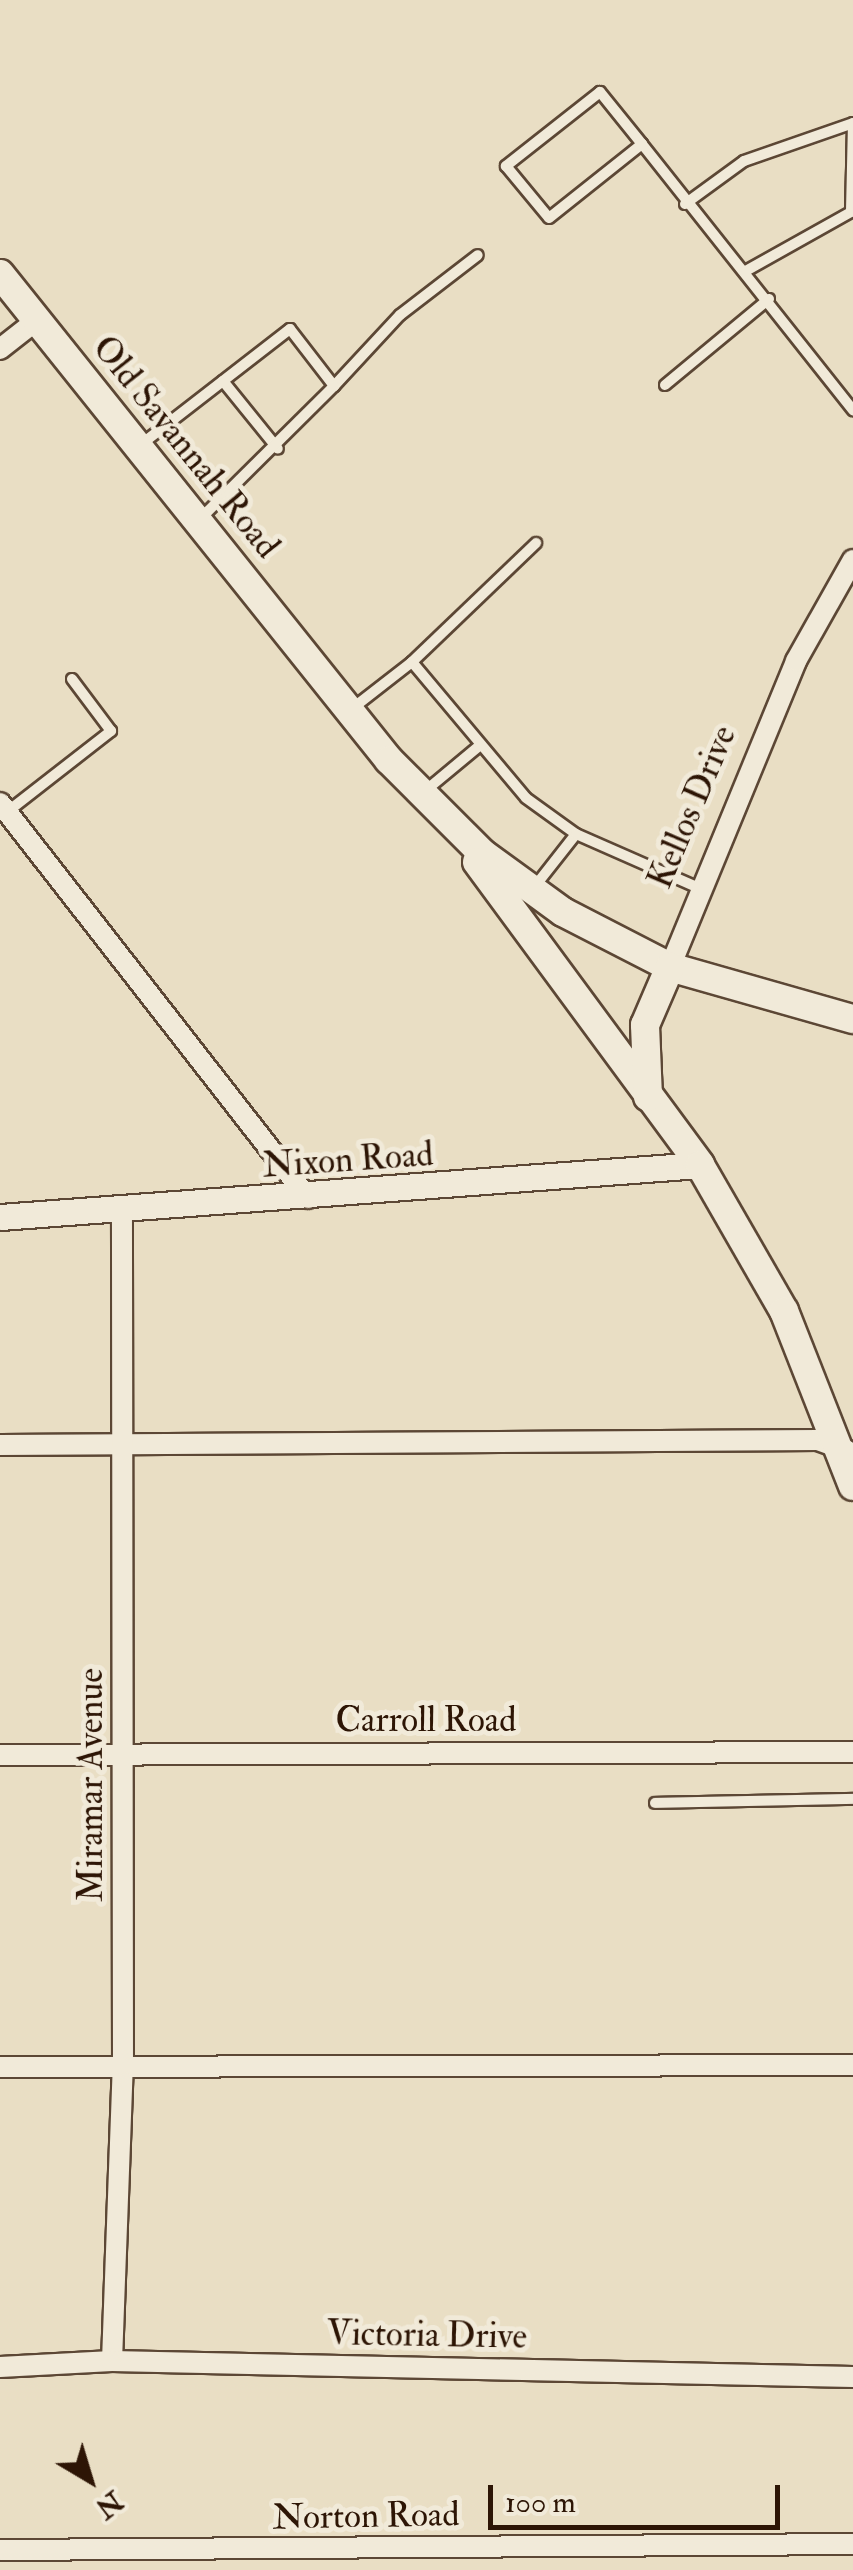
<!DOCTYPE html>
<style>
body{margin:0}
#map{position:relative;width:853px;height:2570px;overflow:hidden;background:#e9dec4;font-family:"IM FELL Double Pica",serif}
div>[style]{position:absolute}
.roads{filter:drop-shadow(2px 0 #5c4735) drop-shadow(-2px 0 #5c4735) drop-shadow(0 2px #5c4735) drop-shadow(0 -2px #5c4735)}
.service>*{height:10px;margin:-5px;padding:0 5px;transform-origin:5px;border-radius:5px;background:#f1ead9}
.minor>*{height:20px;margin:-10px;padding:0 10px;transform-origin:10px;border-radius:10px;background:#f1ead9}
.tertiary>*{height:25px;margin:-12.5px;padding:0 12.5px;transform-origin:12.5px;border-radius:12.5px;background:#f1ead9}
.secondary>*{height:28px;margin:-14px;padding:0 14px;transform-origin:14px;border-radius:14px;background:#f1ead9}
span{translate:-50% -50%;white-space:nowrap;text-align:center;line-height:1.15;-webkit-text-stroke:10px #f1ead9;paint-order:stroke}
.street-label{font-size:35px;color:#2d1505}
.north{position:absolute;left:40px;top:2430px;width:100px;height:100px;-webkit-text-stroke:8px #f1ead9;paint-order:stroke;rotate:142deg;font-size:28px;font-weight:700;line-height:40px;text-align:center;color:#2d1505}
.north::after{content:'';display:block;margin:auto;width:35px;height:45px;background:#2d1505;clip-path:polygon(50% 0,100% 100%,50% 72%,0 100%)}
.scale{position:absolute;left:488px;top:2485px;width:292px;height:45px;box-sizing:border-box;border:5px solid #2d1505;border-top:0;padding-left:12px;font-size:30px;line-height:35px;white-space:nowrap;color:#2d1505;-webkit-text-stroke:8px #f1ead9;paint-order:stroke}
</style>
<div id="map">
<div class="roads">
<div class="service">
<i style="left:642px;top:144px;width:67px;rotate:-128.9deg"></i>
<i style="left:600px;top:92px;width:120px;rotate:141.8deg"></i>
<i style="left:506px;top:166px;width:67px;rotate:50.4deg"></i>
<i style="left:549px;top:218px;width:119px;rotate:-38.5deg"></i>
<i style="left:642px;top:144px;width:340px;rotate:51.6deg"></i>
<i style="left:685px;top:204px;width:73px;rotate:-36.1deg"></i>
<i style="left:744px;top:161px;width:115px;rotate:-19.2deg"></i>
<i style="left:853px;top:123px;width:89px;rotate:91.3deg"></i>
<i style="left:851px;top:212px;width:120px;rotate:150.7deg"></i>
<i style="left:223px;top:381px;width:87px;rotate:51deg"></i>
<i style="left:665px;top:385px;width:135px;rotate:-39.6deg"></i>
<i style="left:334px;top:386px;width:97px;rotate:-47.1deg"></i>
<i style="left:400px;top:315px;width:98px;rotate:-37.6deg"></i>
<i style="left:139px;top:446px;width:191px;rotate:-37.8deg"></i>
<i style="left:290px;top:329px;width:72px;rotate:52.3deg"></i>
<i style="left:334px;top:386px;width:190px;rotate:135.2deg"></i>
<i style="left:412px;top:662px;width:172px;rotate:-43.8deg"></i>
<i style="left:349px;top:711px;width:80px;rotate:-37.9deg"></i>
<i style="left:412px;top:662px;width:177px;rotate:50deg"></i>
<i style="left:526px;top:798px;width:62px;rotate:35.8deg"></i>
<i style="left:425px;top:791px;width:69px;rotate:-39.7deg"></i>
<i style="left:7px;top:812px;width:132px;rotate:-37.9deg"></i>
<i style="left:111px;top:731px;width:65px;rotate:-126.9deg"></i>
<i style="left:532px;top:890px;width:71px;rotate:-51.8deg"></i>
<i style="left:576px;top:834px;width:132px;rotate:23.7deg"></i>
<i style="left:655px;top:1803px;width:198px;rotate:-1.2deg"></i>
</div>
<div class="minor">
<i style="left:0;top:349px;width:47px;rotate:-38.1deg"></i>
<i style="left:0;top:803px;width:501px;rotate:52.05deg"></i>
<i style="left:670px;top:967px;width:331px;rotate:-67.6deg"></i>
<i style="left:796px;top:661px;width:116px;rotate:-60.6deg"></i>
<i style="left:0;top:1445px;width:818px;rotate:-0.35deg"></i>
<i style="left:818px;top:1440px;width:30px;rotate:20deg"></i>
<i style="left:0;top:1755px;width:853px;rotate:-0.2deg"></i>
<i style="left:0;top:2067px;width:853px;rotate:-0.13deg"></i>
<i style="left:112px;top:2361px;width:295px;rotate:-87.9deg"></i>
<i style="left:123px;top:2066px;width:857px;rotate:-90.07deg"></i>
<i style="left:0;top:2367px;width:112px;rotate:-3.1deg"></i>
<i style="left:112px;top:2361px;width:741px;rotate:1.24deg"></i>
<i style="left:0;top:2550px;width:853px;rotate:-0.4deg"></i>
</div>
<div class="tertiary">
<i style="left:0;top:1217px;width:702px;rotate:-4.25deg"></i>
</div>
<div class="secondary">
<i style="left:0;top:274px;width:623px;rotate:51.33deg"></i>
<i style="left:389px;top:760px;width:132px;rotate:45deg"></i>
<i style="left:482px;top:853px;width:100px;rotate:36.1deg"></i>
<i style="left:563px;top:912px;width:120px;rotate:27.2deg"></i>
<i style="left:670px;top:967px;width:190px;rotate:15.9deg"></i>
<i style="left:477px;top:862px;width:376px;rotate:53.6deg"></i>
<i style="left:700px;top:1165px;width:168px;rotate:60.1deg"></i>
<i style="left:784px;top:1311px;width:188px;rotate:68.5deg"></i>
<i style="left:648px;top:1097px;width:72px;rotate:-92.4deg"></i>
<i style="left:645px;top:1025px;width:63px;rotate:-66.7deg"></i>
</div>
</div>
<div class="street-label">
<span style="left:186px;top:447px;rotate:51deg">Old Savannah Road</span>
<span style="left:692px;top:807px;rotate:-67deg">Kellos Drive</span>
<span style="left:348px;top:1160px;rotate:-4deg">Nixon Road</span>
<span style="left:426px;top:1720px">Carroll Road</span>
<span style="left:91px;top:1785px;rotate:-90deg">Miramar Avenue</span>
<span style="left:427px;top:2335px;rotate:1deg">Victoria Drive</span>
<span style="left:366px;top:2516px;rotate:-1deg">Norton Road</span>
</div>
<div class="north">N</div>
<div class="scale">100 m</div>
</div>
